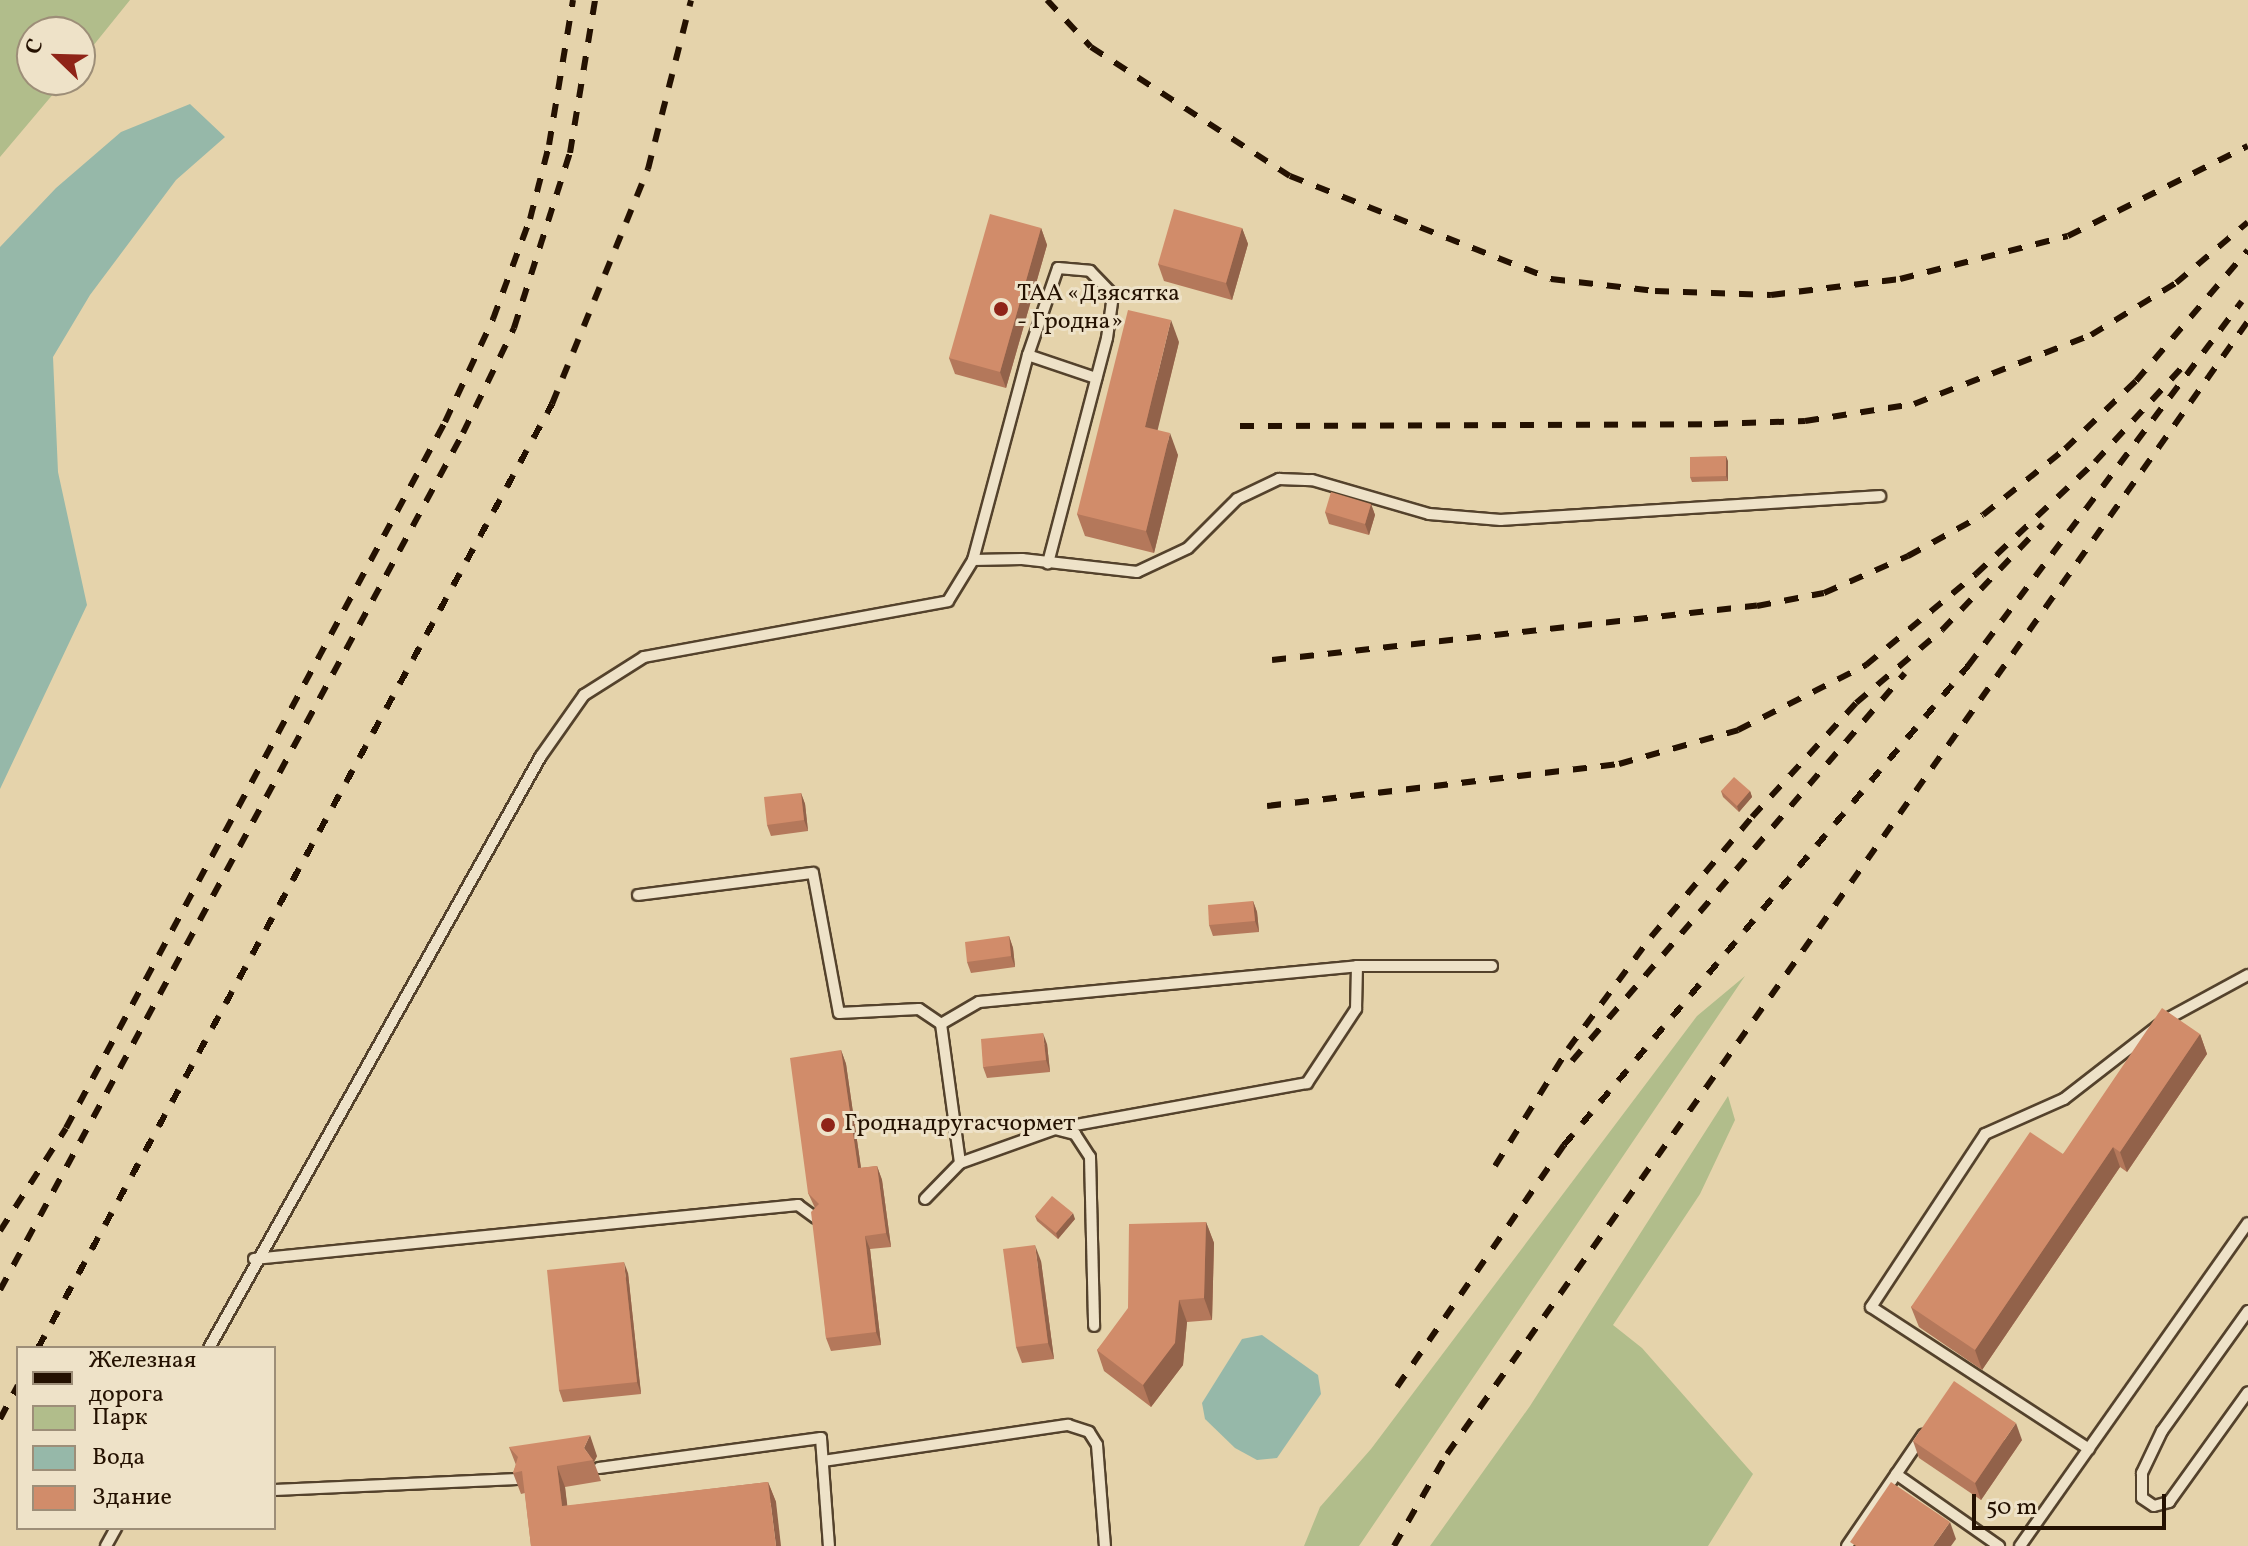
<!DOCTYPE html>
<meta charset="utf-8">
<style>
body{margin:0}
#map{position:relative;width:2248px;height:1546px;overflow:hidden;background:#e5d3ab;font-family:Vollkorn,serif}
div>[style]{position:absolute}
.green>*{inset:0;background:#b1bd8b}
.water>*{inset:0;background:#96b8a9}
.roads{filter:drop-shadow(2px 0 #54422c) drop-shadow(-2px 0 #54422c) drop-shadow(0 2px #54422c) drop-shadow(0 -2px #54422c)}
.lane>*{height:10px;margin:-5px;padding:0 5px;transform-origin:5px;border-radius:5px;background:#eee2c8}
.rail>*{height:6px;margin-top:-3px;transform-origin:0;background:repeating-linear-gradient(90deg,#241101 0 14px,transparent 0 28px)}
.wall>*{inset:0;background:#b4785b}
.shaded-wall>*{inset:0;background:#92624a}
.building>*{inset:0;background:#d18c6a}
.dots>*{width:22px;height:22px;translate:-50% -50%;box-sizing:border-box;border:4px solid #eee2c8;border-radius:50%}
span{translate:-50% -50%;white-space:nowrap;text-align:center;line-height:1.15;-webkit-text-stroke:6px #eee2c8;paint-order:stroke}
.poi-label{font-size:24px;color:#241101}
.left{translate:0 -50%;text-align:left}
.legend{position:absolute;left:16px;top:1346px;width:260px;height:184px;box-sizing:border-box;background:#eee2c8;border:2px solid #9d8e78;margin:0;padding:10px 14px;list-style:none;font-size:24px;color:#241101}
.legend li{display:flex;align-items:center;gap:16px;height:40px}
.legend b{width:40px;border:2px solid #9d8e78}
.north{position:absolute;left:16px;top:16px;width:80px;height:80px;box-sizing:border-box;background:#eee2c8;border:2px solid #9d8e78;border-radius:50%;rotate:293deg;font-size:22px;font-weight:700;line-height:32px;text-align:center;color:#241101}
.north::after{content:'';display:block;margin:auto;width:28px;height:36px;background:#8f2418;clip-path:polygon(50% 0,100% 100%,50% 72%,0 100%)}
.scale{position:absolute;left:1972px;top:1494px;width:194px;height:36px;box-sizing:border-box;border:4px solid #241101;border-top:0;padding-left:10px;font-size:24px;line-height:28px;white-space:nowrap;color:#241101;-webkit-text-stroke:6px #eee2c8;paint-order:stroke}
</style>
<div id="map">
<div class="green">
<i style="clip-path:polygon(0 0,130px 0,80px 62px,80px 32px,32px 32px,32px 80px,65px 80px,0 157px)"></i>
<i style="clip-path:polygon(1745px 976px,1359px 1546px,1304px 1546px,1320px 1507px,1371px 1449px,1697px 1016px)"></i>
<i style="clip-path:polygon(1728px 1096px,1735px 1120px,1700px 1194px,1613px 1325px,1642px 1348px,1753px 1474px,1708px 1546px,1430px 1546px,1530px 1406px)"></i>
</div>
<div class="water">
<i style="clip-path:polygon(190px 104px,225px 137px,176px 180px,90px 295px,53px 357px,58px 472px,87px 605px,0 789px,0 247px,56px 188px,121px 132px)"></i>
<i style="clip-path:polygon(1262px 1335px,1318px 1375px,1321px 1394px,1277px 1458px,1257px 1460px,1235px 1448px,1205px 1419px,1202px 1403px,1242px 1339px)"></i>
</div>
<div class="roads">
<div class="lane">
<i style="left:1028px;top:355px;width:72px;rotate:18.7deg"></i>
<i style="left:973px;top:560px;width:49px;rotate:-1.2deg"></i>
<i style="left:1022px;top:559px;width:116px;rotate:6.4deg"></i>
<i style="left:1137px;top:572px;width:56px;rotate:-25.2deg"></i>
<i style="left:1188px;top:548px;width:69px;rotate:-45deg"></i>
<i style="left:1237px;top:499px;width:47px;rotate:-25.5deg"></i>
<i style="left:1279px;top:479px;width:33px;rotate:2deg"></i>
<i style="left:1312px;top:480px;width:122px;rotate:16.2deg"></i>
<i style="left:1429px;top:514px;width:72px;rotate:4.8deg"></i>
<i style="left:1501px;top:520px;width:380px;rotate:-3.6deg"></i>
<i style="left:638px;top:895px;width:176px;rotate:-7.2deg"></i>
<i style="left:813px;top:873px;width:142px;rotate:79.5deg"></i>
<i style="left:839px;top:1013px;width:80px;rotate:-2.9deg"></i>
<i style="left:919px;top:1009px;width:27px;rotate:34deg"></i>
<i style="left:941px;top:1024px;width:140px;rotate:82.2deg"></i>
<i style="left:1357px;top:966px;width:135px"></i>
<i style="left:941px;top:1024px;width:44px;rotate:-30.1deg"></i>
<i style="left:979px;top:1002px;width:380px;rotate:-5.4deg"></i>
<i style="left:1357px;top:966px;width:43px;rotate:91.3deg"></i>
<i style="left:1356px;top:1009px;width:89px;rotate:123.5deg"></i>
<i style="left:1307px;top:1083px;width:256px;rotate:169.7deg"></i>
<i style="left:925px;top:1199px;width:50px;rotate:-45.8deg"></i>
<i style="left:960px;top:1163px;width:101px;rotate:-19.7deg"></i>
<i style="left:1055px;top:1129px;width:21px;rotate:14deg"></i>
<i style="left:1075px;top:1134px;width:27px;rotate:57deg"></i>
<i style="left:1090px;top:1157px;width:169px;rotate:88.6deg"></i>
<i style="left:254px;top:1259px;width:547px;rotate:-5.67deg"></i>
<i style="left:798px;top:1205px;width:22px;rotate:36deg"></i>
<i style="left:2248px;top:1311px;width:148px;rotate:125.6deg"></i>
<i style="left:2162px;top:1431px;width:47px;rotate:115.5deg"></i>
<i style="left:2142px;top:1473px;width:25px;rotate:90deg"></i>
<i style="left:2142px;top:1498px;width:14px;rotate:34deg"></i>
<i style="left:2154px;top:1506px;width:16px;rotate:-15deg"></i>
<i style="left:2169px;top:1502px;width:135px;rotate:-54.3deg"></i>
<i style="left:209px;top:1348px;width:679px;rotate:-60.72deg"></i>
<i style="left:541px;top:756px;width:75px;rotate:-54.8deg"></i>
<i style="left:584px;top:695px;width:71px;rotate:-32.3deg"></i>
<i style="left:644px;top:657px;width:309px;rotate:-10.4deg"></i>
<i style="left:948px;top:601px;width:48px;rotate:-58.6deg"></i>
<i style="left:973px;top:560px;width:212px;rotate:-75deg"></i>
<i style="left:1028px;top:355px;width:92px;rotate:-71deg"></i>
<i style="left:1058px;top:268px;width:32px;rotate:5deg"></i>
<i style="left:1090px;top:271px;width:33px;rotate:46deg"></i>
<i style="left:1113px;top:295px;width:43px;rotate:97.9deg"></i>
<i style="left:1107px;top:338px;width:233px;rotate:104.7deg"></i>
<i style="left:2089px;top:1449px;width:260px;rotate:-146.9deg"></i>
<i style="left:1871px;top:1307px;width:207px;rotate:-56.6deg"></i>
<i style="left:1985px;top:1134px;width:86px;rotate:-23.9deg"></i>
<i style="left:2064px;top:1099px;width:130px;rotate:-37.8deg"></i>
<i style="left:2167px;top:1019px;width:92px;rotate:-28.5deg"></i>
<i style="left:823px;top:1461px;width:248px;rotate:-8.4deg"></i>
<i style="left:1068px;top:1425px;width:22px;rotate:18deg"></i>
<i style="left:1089px;top:1432px;width:15px;rotate:58deg"></i>
<i style="left:1097px;top:1445px;width:101px;rotate:85.5deg"></i>
<i style="left:599px;top:1468px;width:224px;rotate:-7.7deg"></i>
<i style="left:821px;top:1438px;width:108px;rotate:85.8deg"></i>
<i style="left:1896px;top:1474px;width:126px;rotate:35deg"></i>
<i style="left:274px;top:1490px;width:244px;rotate:-2.6deg"></i>
<i style="left:106px;top:1546px;width:21px;rotate:-61deg"></i>
<i style="left:1847px;top:1546px;width:135px;rotate:-55.6deg"></i>
<i style="left:2020px;top:1546px;width:395px;rotate:-54.8deg"></i>
</div>
</div>
<div class="rail">
<i style="left:1047px;top:0;width:64px;rotate:46.9deg"></i>
<i style="left:1091px;top:47px;width:237px;rotate:33deg"></i>
<i style="left:1290px;top:176px;width:281px;rotate:21.5deg"></i>
<i style="left:1551px;top:279px;width:105px;rotate:6.6deg"></i>
<i style="left:1655px;top:291px;width:116px;rotate:2deg"></i>
<i style="left:1771px;top:295px;width:130px;rotate:-7.1deg"></i>
<i style="left:1900px;top:279px;width:173px;rotate:-14.4deg"></i>
<i style="left:2068px;top:236px;width:201px;rotate:-26.6deg"></i>
<i style="left:1240px;top:426px;width:474px;rotate:-0.2deg"></i>
<i style="left:1714px;top:424px;width:91px;rotate:-1.9deg"></i>
<i style="left:1805px;top:421px;width:110px;rotate:-8.9deg"></i>
<i style="left:1914px;top:404px;width:190px;rotate:-21.3deg"></i>
<i style="left:2091px;top:335px;width:100px;rotate:-31.5deg"></i>
<i style="left:2176px;top:283px;width:94px;rotate:-40.3deg"></i>
<i style="left:1272px;top:660px;width:488px;rotate:-6.4deg"></i>
<i style="left:1757px;top:606px;width:68px;rotate:-11deg"></i>
<i style="left:1824px;top:593px;width:92px;rotate:-23.8deg"></i>
<i style="left:1908px;top:556px;width:85px;rotate:-28.7deg"></i>
<i style="left:1983px;top:515px;width:105px;rotate:-38.8deg"></i>
<i style="left:2065px;top:449px;width:98px;rotate:-43.8deg"></i>
<i style="left:2136px;top:381px;width:172px;rotate:-49.5deg"></i>
<i style="left:1267px;top:806px;width:354px;rotate:-6.8deg"></i>
<i style="left:1619px;top:764px;width:124px;rotate:-15.9deg"></i>
<i style="left:1738px;top:730px;width:144px;rotate:-26.9deg"></i>
<i style="left:1866px;top:665px;width:143px;rotate:-39.6deg"></i>
<i style="left:1976px;top:574px;width:163px;rotate:-43.3deg"></i>
<i style="left:2095px;top:462px;width:136px;rotate:-47.4deg"></i>
<i style="left:1572px;top:1061px;width:511px;rotate:-49.36deg"></i>
<i style="left:1495px;top:1166px;width:138px;rotate:-58deg"></i>
<i style="left:1568px;top:1049px;width:139px;rotate:-53.5deg"></i>
<i style="left:1651px;top:937px;width:157px;rotate:-49.9deg"></i>
<i style="left:1752px;top:817px;width:154px;rotate:-47.6deg"></i>
<i style="left:1856px;top:703px;width:113px;rotate:-40.3deg"></i>
<i style="left:1942px;top:630px;width:146px;rotate:-46.4deg"></i>
<i style="left:0;top:1231px;width:122px;rotate:-57.3deg"></i>
<i style="left:66px;top:1128px;width:801px;rotate:-61.77deg"></i>
<i style="left:445px;top:422px;width:114px;rotate:-65deg"></i>
<i style="left:493px;top:319px;width:107px;rotate:-69.7deg"></i>
<i style="left:530px;top:219px;width:76px;rotate:-75.6deg"></i>
<i style="left:549px;top:145px;width:147px;rotate:-80.6deg"></i>
<i style="left:0;top:1290px;width:974px;rotate:-61.62deg"></i>
<i style="left:463px;top:433px;width:117px;rotate:-64.1deg"></i>
<i style="left:514px;top:328px;width:184px;rotate:-72.3deg"></i>
<i style="left:570px;top:153px;width:155px;rotate:-80.7deg"></i>
<i style="left:38px;top:1348px;width:1075px;rotate:-61.43deg"></i>
<i style="left:552px;top:404px;width:254px;rotate:-67.8deg"></i>
<i style="left:648px;top:169px;width:174px;rotate:-75.7deg"></i>
<i style="left:1397px;top:1387px;width:294px;rotate:-55.4deg"></i>
<i style="left:1564px;top:1145px;width:627px;rotate:-49.85deg"></i>
<i style="left:1968px;top:666px;width:456px;rotate:-53.1deg"></i>
<i style="left:0;top:1419px;width:38px;rotate:-62deg"></i>
<i style="left:1394px;top:1546px;width:106px;rotate:-60.1deg"></i>
<i style="left:1447px;top:1454px;width:1388px;rotate:-54.74deg"></i>
</div>
<div class="wall">
<i style="clip-path:polygon(1041px 228px,1047px 245px,1006px 388px,955px 374px,949px 358px)"></i>
<i style="clip-path:polygon(1242px 228px,1248px 244px,1232px 300px,1164px 281px,1158px 264px)"></i>
<i style="clip-path:polygon(1179px 342px,1157px 430px,1178px 455px,1154px 553px,1085px 536px,1077px 514px)"></i>
<i style="clip-path:polygon(1728px 461px,1728px 481px,1692px 482px,1690px 477px)"></i>
<i style="clip-path:polygon(1371px 504px,1375px 515px,1369px 535px,1329px 524px,1325px 512px)"></i>
<i style="clip-path:polygon(1721px 791px,1750px 791px,1752px 797px,1739px 812px,1723px 797px)"></i>
<i style="clip-path:polygon(801px 793px,805px 804px,808px 831px,771px 836px,767px 825px)"></i>
<i style="clip-path:polygon(1253px 901px,1257px 912px,1259px 932px,1213px 936px,1209px 925px)"></i>
<i style="clip-path:polygon(1009px 936px,1013px 948px,1015px 967px,971px 973px,967px 962px)"></i>
<i style="clip-path:polygon(2200px 1034px,2207px 1054px,2127px 1172px,2120px 1167px,1982px 1370px,1919px 1327px,1911px 1307px,2063px 1154px)"></i>
<i style="clip-path:polygon(1047px 1044px,1050px 1072px,987px 1078px,983px 1067px)"></i>
<i style="clip-path:polygon(841px 1050px,846px 1064px,861px 1168px,877px 1166px,882px 1180px,891px 1247px,870px 1249px,881px 1345px,831px 1351px,826px 1338px,815px 1208px,808px 1193px)"></i>
<i style="clip-path:polygon(1035px 1216px,1075px 1219px,1058px 1239px,1037px 1221px)"></i>
<i style="clip-path:polygon(1206px 1222px,1214px 1243px,1212px 1320px,1187px 1322px,1183px 1365px,1151px 1407px,1104px 1371px,1097px 1350px)"></i>
<i style="clip-path:polygon(1041px 1261px,1054px 1359px,1022px 1363px,1016px 1347px)"></i>
<i style="clip-path:polygon(628px 1273px,641px 1394px,563px 1402px,559px 1390px)"></i>
<i style="clip-path:polygon(2022px 1440px,1981px 1500px,1919px 1458px,1913px 1441px)"></i>
<i style="clip-path:polygon(509px 1447px,597px 1456px,594px 1462px,601px 1481px,565px 1487px,567px 1506px,768px 1482px,776px 1502px,531px 1546px,525px 1493px,521px 1494px,513px 1473px,516px 1465px)"></i>
</div>
<div class="shaded-wall">
<i style="clip-path:polygon(1041px 228px,1047px 245px,1006px 388px,1000px 372px)"></i>
<i style="clip-path:polygon(1242px 228px,1248px 244px,1232px 300px,1226px 283px)"></i>
<i style="clip-path:polygon(1171px 320px,1179px 342px,1153px 449px,1145px 427px)"></i>
<i style="clip-path:polygon(1170px 433px,1178px 455px,1154px 553px,1146px 531px)"></i>
<i style="clip-path:polygon(1726px 456px,1728px 461px,1728px 481px,1726px 476px)"></i>
<i style="clip-path:polygon(1371px 504px,1375px 515px,1369px 535px,1365px 524px)"></i>
<i style="clip-path:polygon(1750px 791px,1752px 797px,1739px 812px,1737px 806px)"></i>
<i style="clip-path:polygon(801px 793px,805px 804px,808px 831px,804px 820px)"></i>
<i style="clip-path:polygon(1253px 901px,1257px 912px,1259px 932px,1255px 921px)"></i>
<i style="clip-path:polygon(1009px 936px,1013px 948px,1015px 967px,1011px 956px)"></i>
<i style="clip-path:polygon(1043px 1033px,1047px 1044px,1050px 1072px,1046px 1060px)"></i>
<i style="clip-path:polygon(2200px 1034px,2207px 1054px,2127px 1172px,2120px 1152px)"></i>
<i style="clip-path:polygon(841px 1050px,846px 1064px,863px 1182px,858px 1168px)"></i>
<i style="clip-path:polygon(2113px 1147px,2120px 1167px,1982px 1370px,1975px 1350px)"></i>
<i style="clip-path:polygon(877px 1166px,882px 1180px,891px 1247px,886px 1233px)"></i>
<i style="clip-path:polygon(1073px 1213px,1075px 1219px,1058px 1239px,1056px 1233px)"></i>
<i style="clip-path:polygon(1206px 1222px,1214px 1243px,1212px 1320px,1204px 1298px)"></i>
<i style="clip-path:polygon(865px 1236px,870px 1249px,881px 1345px,876px 1332px)"></i>
<i style="clip-path:polygon(1035px 1245px,1041px 1261px,1054px 1359px,1048px 1343px)"></i>
<i style="clip-path:polygon(624px 1262px,628px 1273px,641px 1394px,637px 1382px)"></i>
<i style="clip-path:polygon(1179px 1300px,1187px 1322px,1183px 1365px,1151px 1407px,1143px 1385px)"></i>
<i style="clip-path:polygon(2016px 1423px,2022px 1440px,1981px 1500px,1975px 1483px)"></i>
<i style="clip-path:polygon(590px 1435px,597px 1456px,594px 1462px,584px 1448px)"></i>
<i style="clip-path:polygon(557px 1466px,565px 1487px,570px 1527px,562px 1506px)"></i>
<i style="clip-path:polygon(768px 1482px,776px 1502px,781px 1546px,776px 1546px)"></i>
<i style="clip-path:polygon(1950px 1522px,1956px 1539px,1951px 1546px,1933px 1546px)"></i>
</div>
<div class="building">
<i style="clip-path:polygon(1174px 209px,1242px 228px,1226px 283px,1158px 264px)"></i>
<i style="clip-path:polygon(990px 214px,1041px 228px,1000px 372px,949px 358px)"></i>
<i style="clip-path:polygon(1128px 310px,1171px 320px,1145px 427px,1170px 433px,1146px 531px,1077px 514px)"></i>
<i style="clip-path:polygon(1726px 456px,1726px 476px,1690px 477px,1690px 457px)"></i>
<i style="clip-path:polygon(1331px 492px,1371px 504px,1365px 524px,1325px 512px)"></i>
<i style="clip-path:polygon(1734px 777px,1750px 791px,1737px 806px,1721px 791px)"></i>
<i style="clip-path:polygon(801px 793px,804px 820px,767px 825px,764px 797px)"></i>
<i style="clip-path:polygon(1253px 901px,1255px 921px,1209px 925px,1208px 905px)"></i>
<i style="clip-path:polygon(1009px 936px,1011px 956px,967px 962px,965px 942px)"></i>
<i style="clip-path:polygon(2162px 1008px,2200px 1034px,2120px 1152px,2113px 1147px,1975px 1350px,1911px 1307px,2030px 1132px,2063px 1154px)"></i>
<i style="clip-path:polygon(1043px 1033px,1046px 1060px,983px 1067px,981px 1039px)"></i>
<i style="clip-path:polygon(841px 1050px,858px 1168px,877px 1166px,886px 1233px,865px 1236px,876px 1332px,826px 1338px,811px 1212px,819px 1204px,808px 1193px,790px 1058px)"></i>
<i style="clip-path:polygon(1052px 1196px,1073px 1213px,1056px 1233px,1035px 1216px)"></i>
<i style="clip-path:polygon(1206px 1222px,1204px 1298px,1179px 1300px,1175px 1343px,1143px 1385px,1097px 1350px,1128px 1308px,1129px 1224px)"></i>
<i style="clip-path:polygon(1035px 1245px,1048px 1343px,1016px 1347px,1003px 1249px)"></i>
<i style="clip-path:polygon(624px 1262px,637px 1382px,559px 1390px,547px 1270px)"></i>
<i style="clip-path:polygon(1954px 1381px,2016px 1423px,1975px 1483px,1913px 1441px)"></i>
<i style="clip-path:polygon(590px 1435px,584px 1448px,593px 1460px,557px 1466px,562px 1506px,768px 1482px,776px 1546px,531px 1546px,522px 1471px,513px 1473px,518px 1457px,509px 1447px)"></i>
<i style="clip-path:polygon(1891px 1482px,1950px 1522px,1933px 1546px,1856px 1546px,1850px 1542px)"></i>
</div>
<div class="dots">
<i style="left:1001px;top:309px;background:#8f2418"></i>
<i style="left:828px;top:1125px;background:#8f2418"></i>
</div>
<div class="poi-label">
<span class="left" style="left:1017px;top:309px">ТАА «Дзясятка<br>- Гродна»</span>
<span class="left" style="left:844px;top:1125px">Гроднадругасчормет</span>
</div>
<ul class="legend">
<li><b style="height:10px;background:#241101"></b>Железная дорога</li>
<li><b style="height:22px;background:#b1bd8b"></b>Парк</li>
<li><b style="height:22px;background:#96b8a9"></b>Вода</li>
<li><b style="height:22px;background:#d18c6a"></b>Здание</li>
</ul>
<div class="north">С</div>
<div class="scale">50 m</div>
</div>
